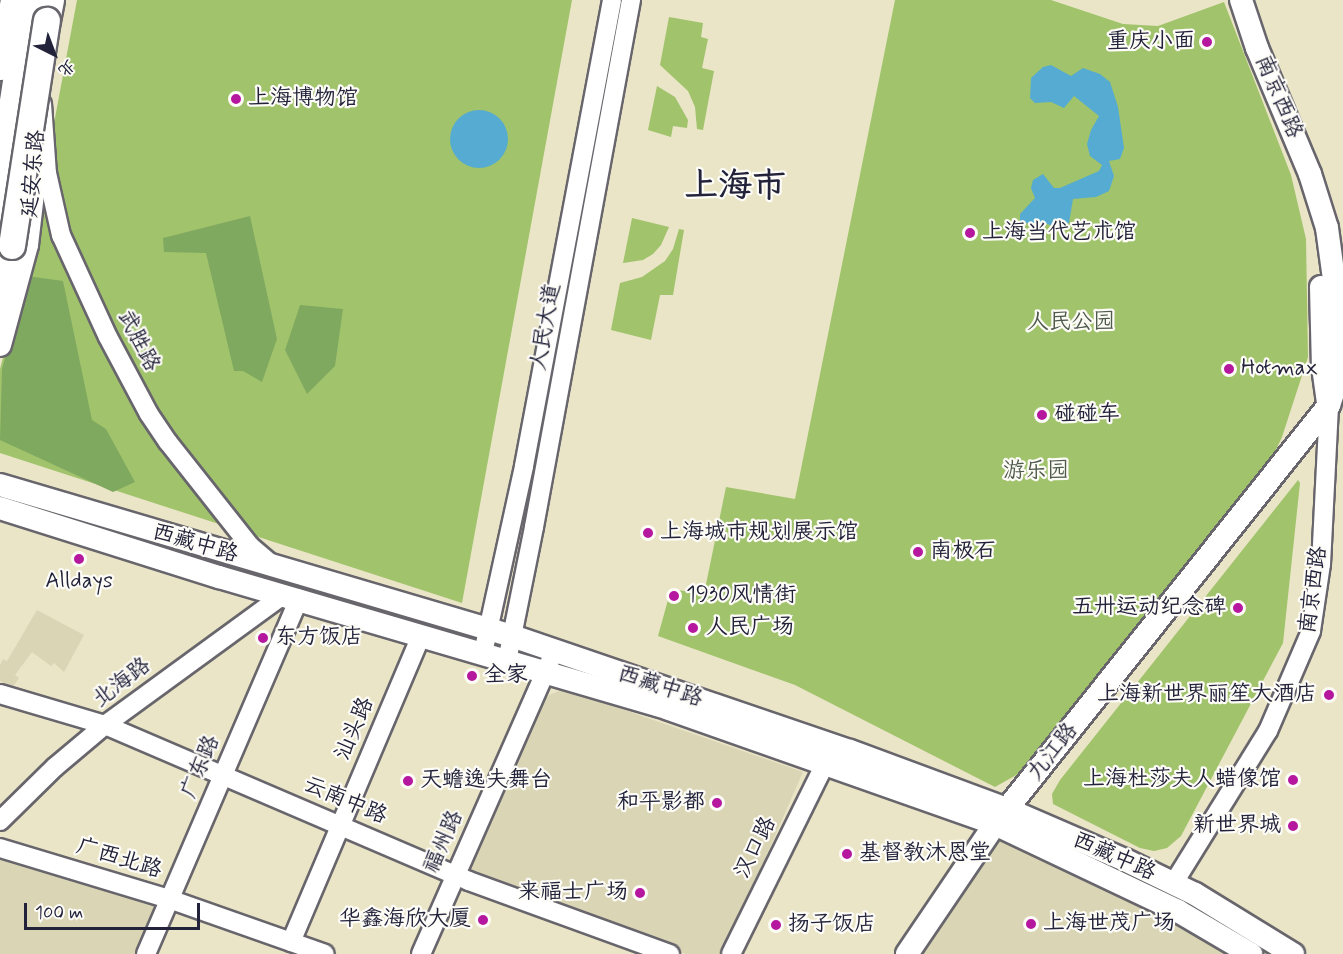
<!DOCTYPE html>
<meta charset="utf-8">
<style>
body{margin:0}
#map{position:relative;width:1343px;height:954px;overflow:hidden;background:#eae5c6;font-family:Mynerve,"LXGW WenKai TC",sans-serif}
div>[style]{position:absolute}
.built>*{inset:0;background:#d9d5b5}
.green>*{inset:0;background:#a0c36c}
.forest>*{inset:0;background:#80a960}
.water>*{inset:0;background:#55abd1}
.round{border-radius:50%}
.roads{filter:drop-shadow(2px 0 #68666c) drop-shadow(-2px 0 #68666c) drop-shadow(0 2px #68666c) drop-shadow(0 -2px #68666c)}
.minor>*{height:18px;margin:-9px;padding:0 9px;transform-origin:9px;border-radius:9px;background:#fff}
.major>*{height:22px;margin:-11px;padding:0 11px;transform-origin:11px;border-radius:11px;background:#fff}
.highway>*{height:26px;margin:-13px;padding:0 13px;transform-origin:13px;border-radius:13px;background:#fff}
.bridges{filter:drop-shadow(2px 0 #68666c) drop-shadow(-2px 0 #68666c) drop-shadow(0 2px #68666c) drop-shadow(0 -2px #68666c)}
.highway-bridge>*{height:26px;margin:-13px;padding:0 13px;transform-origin:13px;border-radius:13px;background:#fff}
.dots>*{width:16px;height:16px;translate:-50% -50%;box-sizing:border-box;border:3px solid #fdfcf7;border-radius:50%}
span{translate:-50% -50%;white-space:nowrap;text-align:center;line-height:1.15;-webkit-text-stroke:4.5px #fdfcf7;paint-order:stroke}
.poi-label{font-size:22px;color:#22223b}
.right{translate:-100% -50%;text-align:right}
.left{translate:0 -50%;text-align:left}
.street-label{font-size:22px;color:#22223b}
.park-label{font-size:22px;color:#4e5a4c}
.town-label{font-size:34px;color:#22223b;font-weight:700}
.north{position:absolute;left:24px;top:24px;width:60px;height:60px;-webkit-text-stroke:4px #fdfcf7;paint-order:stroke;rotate:138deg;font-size:16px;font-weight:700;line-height:24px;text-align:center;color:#22223b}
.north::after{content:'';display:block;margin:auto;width:21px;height:27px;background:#22223b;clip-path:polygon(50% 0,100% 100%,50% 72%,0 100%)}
.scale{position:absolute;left:24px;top:903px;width:176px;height:27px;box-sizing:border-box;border:3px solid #22223b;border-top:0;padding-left:8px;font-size:18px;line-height:21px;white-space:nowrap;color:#22223b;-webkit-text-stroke:4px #fdfcf7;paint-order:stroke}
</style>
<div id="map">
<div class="built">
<i style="clip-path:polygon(37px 610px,84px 635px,64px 672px,54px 663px,51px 666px,32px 652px,15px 675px,19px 678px,12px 688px,0 681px,0 665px,3px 659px,7px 661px)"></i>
<i style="clip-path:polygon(564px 689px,803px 772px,723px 954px,686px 954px,465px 875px,543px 702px,549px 695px)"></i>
<i style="clip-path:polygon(995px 824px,1249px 954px,907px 954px)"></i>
<i style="clip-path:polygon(0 856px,162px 902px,141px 954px,0 954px)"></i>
</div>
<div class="green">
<i style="clip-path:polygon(77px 0,572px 0,462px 603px,0 453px,0 369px,27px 268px)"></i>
<i style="clip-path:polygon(895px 0,1051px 0,1123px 24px,1158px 26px,1224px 2px,1291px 175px,1306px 239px,1308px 357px,1282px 437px,1269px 464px,1018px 774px,995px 787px,795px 685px,658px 636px,671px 589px,704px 594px,726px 487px,795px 499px)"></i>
<i style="clip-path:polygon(669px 17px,703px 23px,701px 37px,708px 39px,702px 68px,714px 71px,703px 130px,697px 129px,695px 107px,688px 91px,660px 65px)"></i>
<i style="clip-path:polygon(657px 86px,675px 97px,688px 120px,687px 128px,673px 126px,671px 137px,648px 130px)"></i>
<i style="clip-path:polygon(632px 218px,669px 227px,661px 245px,653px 254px,643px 260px,623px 263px)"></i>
<i style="clip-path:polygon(679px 229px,684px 230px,673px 295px,660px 295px,651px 340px,611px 330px,620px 283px,642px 277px,665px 261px,673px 249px)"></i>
<i style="clip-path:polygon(1298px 480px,1300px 483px,1283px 643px,1181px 836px,1167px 848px,1154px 851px,1140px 848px,1053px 804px,1052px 794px,1060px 780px)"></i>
</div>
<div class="forest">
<i style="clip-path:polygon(250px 216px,277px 339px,262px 382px,243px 371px,234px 371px,206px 253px,164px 252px,163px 238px)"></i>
<i style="clip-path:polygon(27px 276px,63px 281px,92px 420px,106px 429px,135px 482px,113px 492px,0 440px,2px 369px)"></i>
<i style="clip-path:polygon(300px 305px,343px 309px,335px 366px,307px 394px,285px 350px)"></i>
</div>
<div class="water">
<i style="clip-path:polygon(1051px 65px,1071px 76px,1083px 68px,1100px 74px,1110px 82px,1118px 107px,1124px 148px,1120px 159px,1109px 161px,1114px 176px,1109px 191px,1096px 197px,1073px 199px,1069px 223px,1060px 229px,1045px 223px,1036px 226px,1020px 221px,1020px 214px,1035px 198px,1031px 188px,1033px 180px,1043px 174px,1054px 188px,1060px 188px,1099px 171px,1102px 165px,1090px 156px,1087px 144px,1091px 130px,1099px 116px,1074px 96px,1064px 108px,1051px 102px,1035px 103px,1030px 98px,1031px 78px,1043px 67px)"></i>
<i class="round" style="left:450px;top:110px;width:58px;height:58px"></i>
</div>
<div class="roads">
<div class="minor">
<i style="left:42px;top:104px;width:69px;rotate:85.9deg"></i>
<i style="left:47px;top:173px;width:64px;rotate:77.3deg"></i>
<i style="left:61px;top:235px;width:112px;rotate:65.3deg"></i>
<i style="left:108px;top:337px;width:87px;rotate:62deg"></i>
<i style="left:149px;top:414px;width:34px;rotate:56deg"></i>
<i style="left:168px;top:442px;width:132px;rotate:51.7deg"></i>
<i style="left:250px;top:546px;width:25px;rotate:40deg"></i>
<i style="left:483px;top:653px;width:191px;rotate:-77.6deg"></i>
<i style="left:524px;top:466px;width:474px;rotate:-79.3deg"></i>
<i style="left:507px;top:661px;width:137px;rotate:-78.6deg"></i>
<i style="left:534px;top:527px;width:536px;rotate:-79.57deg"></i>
<i style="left:0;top:694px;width:109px;rotate:16.4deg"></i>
<i style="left:105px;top:725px;width:396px;rotate:23.2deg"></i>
<i style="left:469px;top:881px;width:214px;rotate:20deg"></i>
<i style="left:0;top:821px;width:77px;rotate:-44.5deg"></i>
<i style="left:55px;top:767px;width:65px;rotate:-40deg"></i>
<i style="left:105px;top:725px;width:220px;rotate:-36.1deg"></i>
<i style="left:0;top:848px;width:177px;rotate:16.8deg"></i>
<i style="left:169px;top:899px;width:165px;rotate:19.4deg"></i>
<i style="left:1173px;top:884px;width:180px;rotate:-58.2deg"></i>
<i style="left:1268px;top:731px;width:109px;rotate:-66.7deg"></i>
<i style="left:1311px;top:631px;width:68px;rotate:-81.5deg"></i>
<i style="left:1321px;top:564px;width:159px;rotate:-87.1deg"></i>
<i style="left:291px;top:942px;width:333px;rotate:-67deg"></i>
<i style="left:146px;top:954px;width:387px;rotate:-66.7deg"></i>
<i style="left:421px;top:954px;width:319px;rotate:-66.2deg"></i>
<i style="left:731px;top:954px;width:212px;rotate:-63.7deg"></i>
</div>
<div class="major">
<i style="left:0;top:211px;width:44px;rotate:-79.5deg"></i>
<i style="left:1321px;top:287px;width:80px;rotate:88.6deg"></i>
<i style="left:1323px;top:367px;width:34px;rotate:82deg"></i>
<i style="left:0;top:345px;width:104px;rotate:-74.9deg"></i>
<i style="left:27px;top:245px;width:78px;rotate:-83.3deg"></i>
<i style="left:0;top:485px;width:534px;rotate:16.43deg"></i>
<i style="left:512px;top:636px;width:357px;rotate:18.8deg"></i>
<i style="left:850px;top:751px;width:167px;rotate:20.3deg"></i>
<i style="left:1007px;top:809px;width:129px;rotate:23.4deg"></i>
<i style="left:1125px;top:860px;width:78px;rotate:25.9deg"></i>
<i style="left:1195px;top:894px;width:115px;rotate:31.5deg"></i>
<i style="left:0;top:508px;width:230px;rotate:17.5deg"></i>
<i style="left:219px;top:577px;width:469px;rotate:16.3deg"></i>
<i style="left:669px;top:709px;width:346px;rotate:19.4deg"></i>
<i style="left:995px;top:824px;width:203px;rotate:25.4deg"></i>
<i style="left:1178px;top:911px;width:85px;rotate:30.5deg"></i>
<i style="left:907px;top:954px;width:157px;rotate:-55.9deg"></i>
<i style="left:995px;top:824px;width:536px;rotate:-51.44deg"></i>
<i style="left:1329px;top:405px;width:28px;rotate:-71deg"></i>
<i style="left:1338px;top:379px;width:78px;rotate:-90.7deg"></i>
<i style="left:1337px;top:301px;width:74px;rotate:-97.8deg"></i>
<i style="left:1327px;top:228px;width:57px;rotate:-107.5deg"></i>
<i style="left:1310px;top:174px;width:137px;rotate:-112.8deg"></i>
<i style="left:1257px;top:48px;width:51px;rotate:-108.4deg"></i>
</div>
<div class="highway">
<i style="left:47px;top:21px;width:21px;rotate:-79deg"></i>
<i style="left:1px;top:67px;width:68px;rotate:-79deg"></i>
<i style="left:0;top:185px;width:137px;rotate:-81.2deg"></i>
<i style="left:21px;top:50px;width:51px;rotate:-77.6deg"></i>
<i style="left:0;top:296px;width:51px;rotate:-76.5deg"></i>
</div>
</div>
<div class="bridges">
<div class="highway-bridge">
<i style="left:12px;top:246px;width:228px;rotate:-81.2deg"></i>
</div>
</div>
<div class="dots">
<i style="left:1207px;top:42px;background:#b5179e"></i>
<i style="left:236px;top:99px;background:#b5179e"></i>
<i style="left:970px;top:233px;background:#b5179e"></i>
<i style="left:1229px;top:369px;background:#b5179e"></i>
<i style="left:1042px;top:415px;background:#b5179e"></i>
<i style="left:648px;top:533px;background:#b5179e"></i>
<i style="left:918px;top:552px;background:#b5179e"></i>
<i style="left:79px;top:559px;background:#b5179e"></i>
<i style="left:674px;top:596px;background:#b5179e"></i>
<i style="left:1238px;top:608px;background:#b5179e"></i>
<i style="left:693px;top:628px;background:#b5179e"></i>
<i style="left:263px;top:638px;background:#b5179e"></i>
<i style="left:472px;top:676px;background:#b5179e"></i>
<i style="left:1329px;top:695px;background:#b5179e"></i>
<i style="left:1293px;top:780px;background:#b5179e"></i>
<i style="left:408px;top:781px;background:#b5179e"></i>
<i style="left:717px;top:803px;background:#b5179e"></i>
<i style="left:1293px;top:826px;background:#b5179e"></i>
<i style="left:847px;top:854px;background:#b5179e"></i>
<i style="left:640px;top:893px;background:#b5179e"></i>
<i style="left:483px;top:920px;background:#b5179e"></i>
<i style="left:1031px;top:924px;background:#b5179e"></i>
<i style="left:776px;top:925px;background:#b5179e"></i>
</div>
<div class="poi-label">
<span class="right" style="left:1195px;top:42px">重庆小面</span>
<span class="left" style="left:248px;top:99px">上海博物馆</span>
<span class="left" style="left:982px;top:233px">上海当代艺术馆</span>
<span class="left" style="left:1241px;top:369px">Hotmax</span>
<span class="left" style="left:1054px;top:415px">碰碰车</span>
<span class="left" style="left:660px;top:533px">上海城市规划展示馆</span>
<span class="left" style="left:930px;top:552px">南极石</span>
<span style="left:79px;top:582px">Alldays</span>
<span class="left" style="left:686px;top:596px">1930风情街</span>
<span class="right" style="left:1226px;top:608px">五卅运动纪念碑</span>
<span class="left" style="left:706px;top:628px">人民广场</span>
<span class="left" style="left:275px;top:638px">东方饭店</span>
<span class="left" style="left:484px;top:676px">全家</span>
<span class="right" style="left:1317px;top:695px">上海新世界丽笙大酒店</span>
<span class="right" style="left:1281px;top:780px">上海杜莎夫人蜡像馆</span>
<span class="left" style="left:420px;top:781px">天蟾逸夫舞台</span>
<span class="right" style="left:705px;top:803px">和平影都</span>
<span class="right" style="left:1281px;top:826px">新世界城</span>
<span class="left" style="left:859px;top:854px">基督教沐恩堂</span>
<span class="right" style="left:628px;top:893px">来福士广场</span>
<span class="right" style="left:471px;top:920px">华鑫海欣大厦</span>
<span class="left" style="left:1043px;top:924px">上海世茂广场</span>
<span class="left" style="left:788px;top:925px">扬子饭店</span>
</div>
<div class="street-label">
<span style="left:1278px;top:97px;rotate:67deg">南京西路</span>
<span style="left:34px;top:174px;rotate:-85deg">延安东路</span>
<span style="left:546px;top:327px;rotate:-80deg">人民大道</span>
<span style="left:138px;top:341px;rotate:63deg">武胜路</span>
<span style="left:195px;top:544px;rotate:16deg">西藏中路</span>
<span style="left:1314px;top:590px;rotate:-82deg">南京西路</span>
<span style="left:122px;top:683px;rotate:-37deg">北海路</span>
<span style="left:660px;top:687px;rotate:18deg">西藏中路</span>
<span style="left:355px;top:729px;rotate:-67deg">汕头路</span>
<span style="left:1053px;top:752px;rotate:-51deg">九江路</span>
<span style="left:201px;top:767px;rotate:-67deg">广东路</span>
<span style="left:345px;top:801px;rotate:23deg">云南中路</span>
<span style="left:444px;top:842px;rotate:-66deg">福州路</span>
<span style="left:756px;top:848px;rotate:-64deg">汉口路</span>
<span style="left:1114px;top:857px;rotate:24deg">西藏中路</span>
<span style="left:119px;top:859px;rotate:17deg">广西北路</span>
</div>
<div class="park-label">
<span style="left:1071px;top:323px">人民公园</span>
<span style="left:1036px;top:472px">游乐园</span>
</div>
<div class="town-label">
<span style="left:735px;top:187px">上海市</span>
</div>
<div class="north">北</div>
<div class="scale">100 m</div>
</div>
